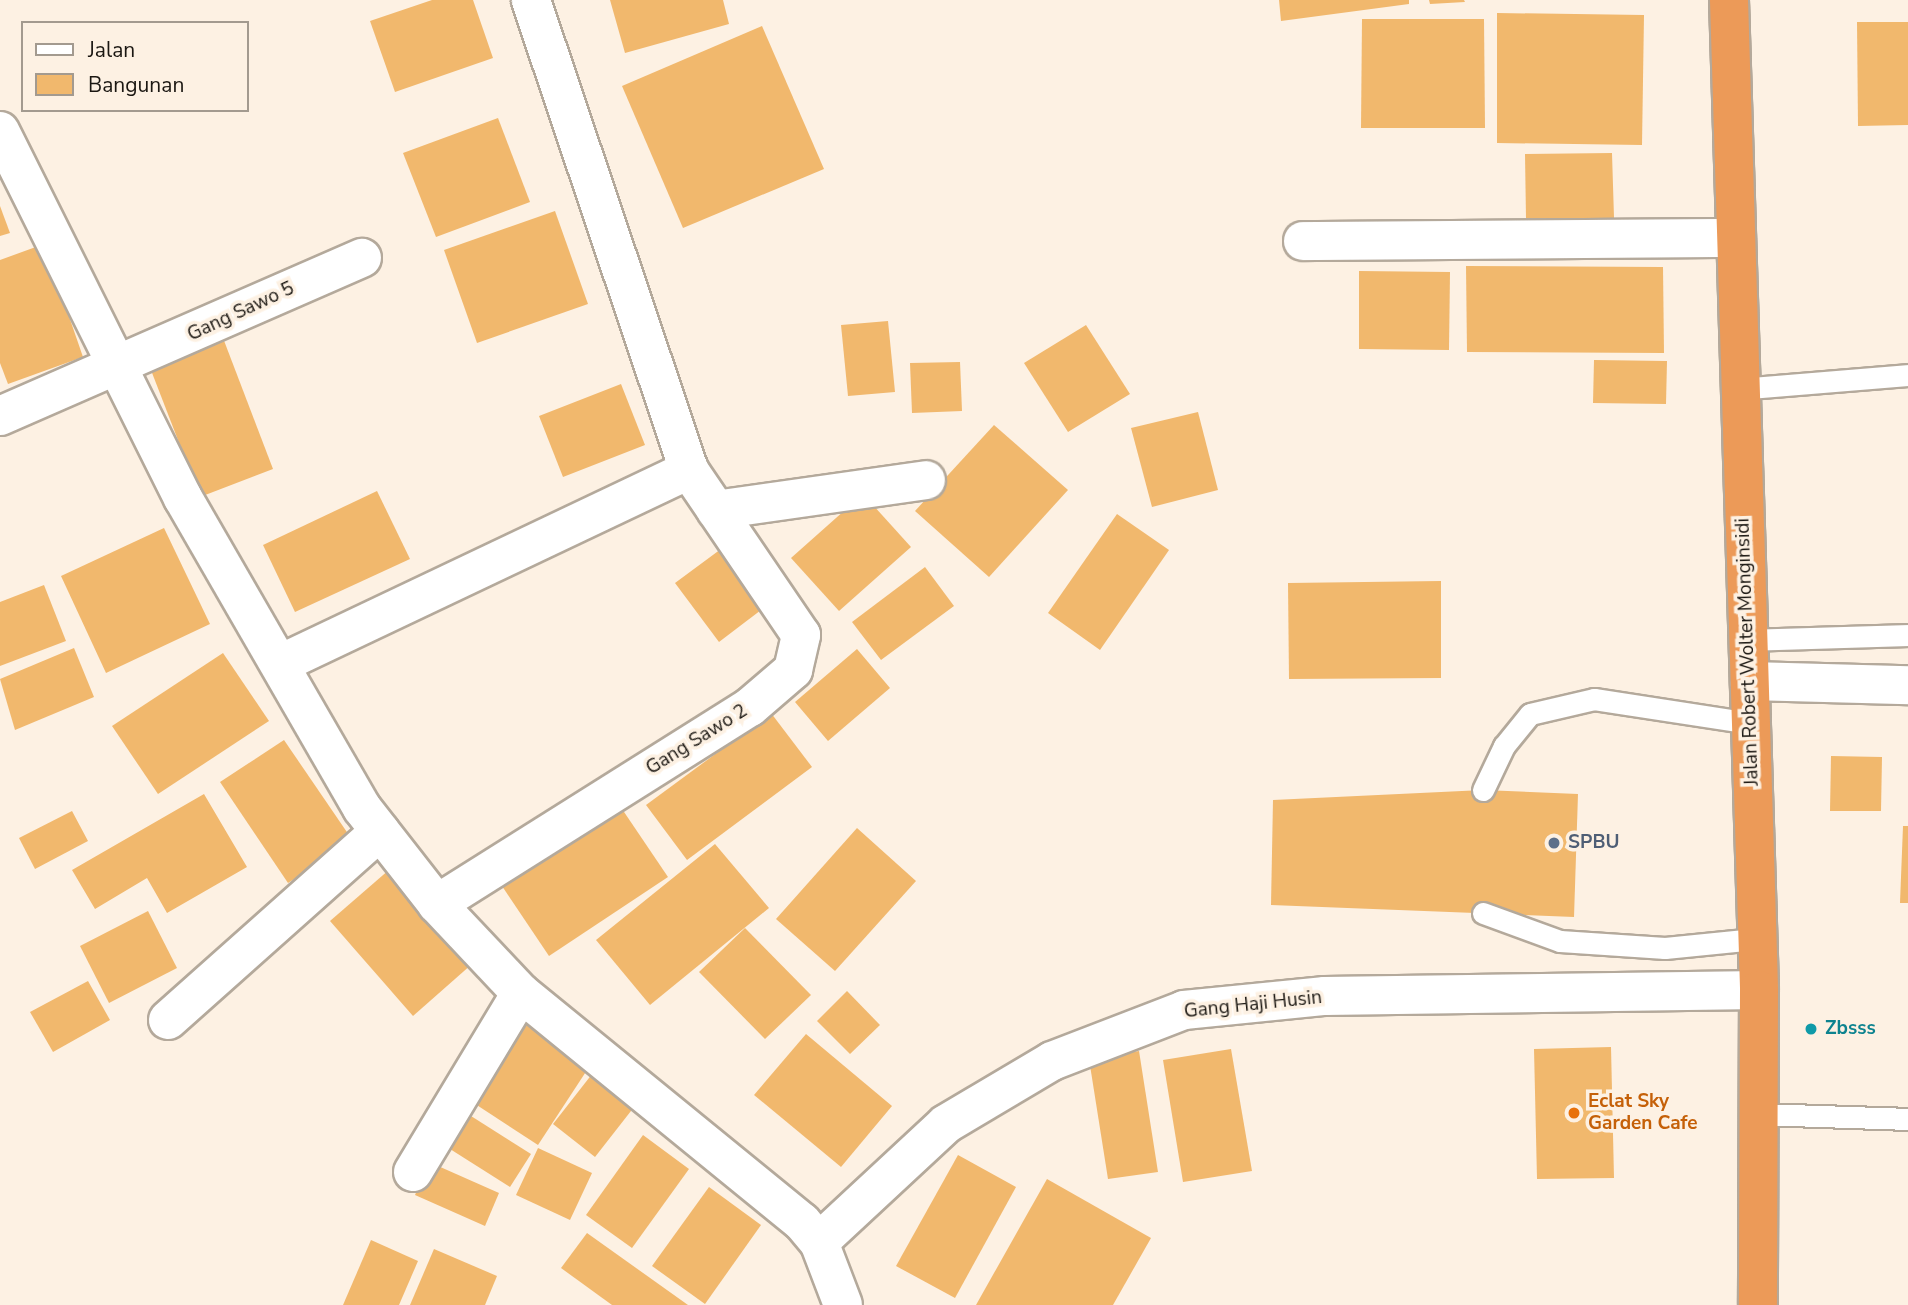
<!DOCTYPE html>
<style>
body{margin:0}
#map{position:relative;width:1908px;height:1305px;overflow:hidden;background:#fdf1e3;font-family:"Nunito Sans",sans-serif}
div>[style]{position:absolute}
.building>*{inset:0;background:#f1b86d}
.roads{filter:drop-shadow(2px 0 #b4a99b) drop-shadow(-2px 0 #b4a99b) drop-shadow(0 2px #b4a99b) drop-shadow(0 -2px #b4a99b)}
.service>*{height:21px;margin:-10.5px;padding:0 10.5px;transform-origin:10.5px;border-radius:10.5px;background:#fff}
.minor>*{height:38px;margin:-19px;padding:0 19px;transform-origin:19px;border-radius:19px;background:#fff}
.trunk>*{height:38px;margin:-19px;padding:0 19px;transform-origin:19px;border-radius:19px;background:#ec9a58}
.dots>*{width:19px;height:19px;translate:-50% -50%;box-sizing:border-box;border:4px solid #fdf1e3;border-radius:50%}
span{translate:-50% -50%;white-space:nowrap;text-align:center;line-height:1.15;-webkit-text-stroke:7px #fdf1e3;paint-order:stroke}
.street-label{font-size:19px;color:#1b1712}
.service-label{font-size:19px;color:#4e5e75;font-weight:700}
.left{translate:0 -50%;text-align:left}
.culture-label{font-size:19px;color:#0d838f;font-weight:700}
.food-label{font-size:19px;color:#c56008;font-weight:700}
.legend{position:absolute;left:21px;top:21px;width:228px;height:91px;box-sizing:border-box;background:#fdf1e3;border:2px solid #a39a8f;margin:0;padding:9px 12px;list-style:none;font-size:21px;color:#1b1712}
.legend li{display:flex;align-items:center;gap:14px;height:35px}
.legend b{width:35px;border:2px solid #a39a8f}
</style>
<div id="map">
<div class="building">
<i style="clip-path:polygon(432px 0,473px 0,493px 58px,395px 92px,370px 21px)"></i>
<i style="clip-path:polygon(610px 0,723px 0,729px 24px,625px 53px)"></i>
<i style="clip-path:polygon(1279px 0,1409px 0,1409px 4px,1281px 21px)"></i>
<i style="clip-path:polygon(1429px 0,1464px 0,1465px 2px,1430px 4px)"></i>
<i style="clip-path:polygon(1497px 13px,1644px 15px,1642px 145px,1497px 143px)"></i>
<i style="clip-path:polygon(1362px 19px,1484px 19px,1485px 128px,1361px 128px)"></i>
<i style="clip-path:polygon(1857px 22px,1908px 22px,1908px 125px,1858px 126px)"></i>
<i style="clip-path:polygon(762px 26px,824px 169px,683px 228px,622px 86px)"></i>
<i style="clip-path:polygon(498px 118px,530px 202px,436px 237px,403px 153px)"></i>
<i style="clip-path:polygon(1612px 153px,1614px 218px,1526px 219px,1525px 154px)"></i>
<i style="clip-path:polygon(0 206px,10px 233px,0 236px)"></i>
<i style="clip-path:polygon(555px 211px,588px 304px,477px 343px,444px 250px)"></i>
<i style="clip-path:polygon(44px 244px,83px 357px,8px 384px,0 363px,0 260px)"></i>
<i style="clip-path:polygon(1466px 266px,1663px 267px,1664px 353px,1467px 352px)"></i>
<i style="clip-path:polygon(1359px 271px,1450px 272px,1449px 350px,1359px 349px)"></i>
<i style="clip-path:polygon(888px 321px,895px 392px,848px 396px,841px 325px)"></i>
<i style="clip-path:polygon(1086px 325px,1130px 394px,1068px 432px,1024px 363px)"></i>
<i style="clip-path:polygon(223px 338px,273px 469px,200px 497px,149px 365px)"></i>
<i style="clip-path:polygon(1594px 360px,1667px 361px,1666px 404px,1593px 403px)"></i>
<i style="clip-path:polygon(960px 362px,962px 411px,912px 413px,910px 363px)"></i>
<i style="clip-path:polygon(621px 384px,645px 445px,563px 477px,539px 416px)"></i>
<i style="clip-path:polygon(1198px 412px,1218px 490px,1152px 507px,1131px 428px)"></i>
<i style="clip-path:polygon(994px 425px,1068px 490px,989px 577px,915px 511px)"></i>
<i style="clip-path:polygon(377px 491px,410px 559px,295px 612px,263px 545px)"></i>
<i style="clip-path:polygon(863px 494px,911px 547px,839px 611px,791px 558px)"></i>
<i style="clip-path:polygon(1117px 514px,1169px 550px,1100px 650px,1048px 613px)"></i>
<i style="clip-path:polygon(164px 528px,210px 624px,106px 673px,61px 576px)"></i>
<i style="clip-path:polygon(721px 549px,765px 607px,719px 642px,675px 583px)"></i>
<i style="clip-path:polygon(925px 567px,954px 606px,881px 660px,852px 622px)"></i>
<i style="clip-path:polygon(1441px 581px,1441px 678px,1289px 679px,1288px 583px)"></i>
<i style="clip-path:polygon(44px 585px,66px 641px,0 666px,0 602px)"></i>
<i style="clip-path:polygon(74px 648px,94px 697px,15px 730px,0 679px)"></i>
<i style="clip-path:polygon(857px 649px,890px 688px,828px 741px,795px 702px)"></i>
<i style="clip-path:polygon(223px 653px,269px 721px,158px 794px,112px 726px)"></i>
<i style="clip-path:polygon(771px 713px,812px 767px,687px 860px,646px 805px)"></i>
<i style="clip-path:polygon(284px 740px,353px 841px,288px 883px,220px 782px)"></i>
<i style="clip-path:polygon(1831px 756px,1882px 757px,1881px 811px,1830px 811px)"></i>
<i style="clip-path:polygon(1483px 790px,1578px 794px,1574px 917px,1271px 905px,1273px 800px)"></i>
<i style="clip-path:polygon(204px 794px,247px 867px,167px 913px,147px 878px,95px 909px,72px 870px)"></i>
<i style="clip-path:polygon(620px 806px,668px 877px,549px 956px,502px 886px)"></i>
<i style="clip-path:polygon(72px 811px,88px 841px,35px 869px,19px 838px)"></i>
<i style="clip-path:polygon(1903px 826px,1908px 826px,1908px 903px,1900px 903px)"></i>
<i style="clip-path:polygon(857px 828px,916px 881px,835px 971px,776px 919px)"></i>
<i style="clip-path:polygon(715px 844px,769px 908px,650px 1005px,596px 940px)"></i>
<i style="clip-path:polygon(390px 869px,472px 964px,413px 1016px,330px 921px)"></i>
<i style="clip-path:polygon(148px 911px,177px 968px,109px 1003px,80px 946px)"></i>
<i style="clip-path:polygon(745px 928px,811px 995px,765px 1039px,699px 972px)"></i>
<i style="clip-path:polygon(88px 981px,110px 1020px,53px 1052px,30px 1012px)"></i>
<i style="clip-path:polygon(847px 991px,880px 1025px,850px 1054px,817px 1021px)"></i>
<i style="clip-path:polygon(516px 1015px,591px 1064px,538px 1145px,463px 1096px)"></i>
<i style="clip-path:polygon(806px 1034px,892px 1106px,841px 1167px,754px 1095px)"></i>
<i style="clip-path:polygon(1611px 1047px,1614px 1178px,1537px 1179px,1534px 1049px)"></i>
<i style="clip-path:polygon(1231px 1049px,1252px 1171px,1183px 1182px,1163px 1060px)"></i>
<i style="clip-path:polygon(1139px 1051px,1158px 1172px,1108px 1179px,1089px 1059px)"></i>
<i style="clip-path:polygon(596px 1069px,638px 1102px,595px 1157px,553px 1124px)"></i>
<i style="clip-path:polygon(471px 1116px,531px 1154px,510px 1187px,450px 1149px)"></i>
<i style="clip-path:polygon(643px 1135px,689px 1169px,632px 1248px,586px 1215px)"></i>
<i style="clip-path:polygon(538px 1148px,592px 1173px,570px 1220px,516px 1195px)"></i>
<i style="clip-path:polygon(958px 1155px,1016px 1187px,955px 1298px,896px 1266px)"></i>
<i style="clip-path:polygon(429px 1162px,499px 1193px,485px 1226px,415px 1195px)"></i>
<i style="clip-path:polygon(1047px 1179px,1151px 1238px,1113px 1305px,976px 1305px)"></i>
<i style="clip-path:polygon(709px 1187px,761px 1225px,705px 1304px,652px 1266px)"></i>
<i style="clip-path:polygon(587px 1233px,688px 1305px,612px 1305px,561px 1268px)"></i>
<i style="clip-path:polygon(371px 1240px,418px 1261px,399px 1305px,343px 1305px)"></i>
<i style="clip-path:polygon(434px 1249px,497px 1276px,485px 1305px,410px 1305px)"></i>
</div>
<div class="roads">
<div class="service">
<i style="left:1738px;top:389px;width:171px;rotate:-4.7deg"></i>
<i style="left:1747px;top:640px;width:161px;rotate:-1.8deg"></i>
<i style="left:1483px;top:790px;width:49px;rotate:-64.5deg"></i>
<i style="left:1504px;top:746px;width:41px;rotate:-50.9deg"></i>
<i style="left:1530px;top:714px;width:66px;rotate:-13.2deg"></i>
<i style="left:1594px;top:699px;width:159px;rotate:8.7deg"></i>
<i style="left:1483px;top:913px;width:82px;rotate:20deg"></i>
<i style="left:1560px;top:941px;width:105px;rotate:3.8deg"></i>
<i style="left:1665px;top:948px;width:90px;rotate:-5.7deg"></i>
<i style="left:1759px;top:1114px;width:149px;rotate:1.9deg"></i>
</div>
<div class="minor">
<i style="left:0;top:131px;width:410px;rotate:63.5deg"></i>
<i style="left:183px;top:498px;width:358px;rotate:60deg"></i>
<i style="left:362px;top:808px;width:122px;rotate:52deg"></i>
<i style="left:437px;top:904px;width:122px;rotate:46.7deg"></i>
<i style="left:521px;top:993px;width:362px;rotate:39.2deg"></i>
<i style="left:802px;top:1222px;width:26px;rotate:50deg"></i>
<i style="left:819px;top:1242px;width:67px;rotate:69.1deg"></i>
<i style="left:1303px;top:241px;width:430px;rotate:-0.4deg"></i>
<i style="left:0;top:416px;width:395px;rotate:-23.6deg"></i>
<i style="left:716px;top:510px;width:212px;rotate:-8.1deg"></i>
<i style="left:280px;top:664px;width:453px;rotate:-25.4deg"></i>
<i style="left:689px;top:470px;width:496px;rotate:-108.6deg"></i>
<i style="left:1750px;top:681px;width:158px;rotate:1.5deg"></i>
<i style="left:437px;top:904px;width:370px;rotate:-32.2deg"></i>
<i style="left:750px;top:707px;width:57px;rotate:-40.7deg"></i>
<i style="left:793px;top:670px;width:36px;rotate:-77deg"></i>
<i style="left:801px;top:635px;width:199px;rotate:-124.2deg"></i>
<i style="left:168px;top:1020px;width:284px;rotate:-41.7deg"></i>
<i style="left:413px;top:1172px;width:209px;rotate:-58.9deg"></i>
<i style="left:819px;top:1242px;width:173px;rotate:-42.9deg"></i>
<i style="left:946px;top:1124px;width:123px;rotate:-30.7deg"></i>
<i style="left:1052px;top:1061px;width:142px;rotate:-21.1deg"></i>
<i style="left:1184px;top:1010px;width:142px;rotate:-5.7deg"></i>
<i style="left:1325px;top:996px;width:434px;rotate:-0.8deg"></i>
</div>
<div class="trunk">
<i style="left:1729px;top:0;width:990px;rotate:88.26deg"></i>
<i style="left:1759px;top:990px;width:315px;rotate:90.2deg"></i>
</div>
</div>
<div class="dots">
<i style="left:1554px;top:843px;background:#5c6f8a"></i>
<i style="left:1811px;top:1029px;background:#0f9aa8"></i>
<i style="left:1574px;top:1113px;background:#e8710a"></i>
</div>
<div class="street-label">
<span style="left:241px;top:312px;rotate:-25deg">Gang Sawo 5</span>
<span style="left:1748px;top:652px;rotate:-92deg">Jalan Robert Wolter Monginsidi</span>
<span style="left:697px;top:740px;rotate:-32deg">Gang Sawo 2</span>
<span style="left:1253px;top:1005px;rotate:-6deg">Gang Haji Husin</span>
</div>
<div class="service-label">
<span class="left" style="left:1568px;top:843px">SPBU</span>
</div>
<div class="culture-label">
<span class="left" style="left:1825px;top:1029px">Zbsss</span>
</div>
<div class="food-label">
<span class="left" style="left:1588px;top:1113px">Eclat Sky<br>Garden Cafe</span>
</div>
<ul class="legend">
<li><b style="height:9px;background:#fff"></b>Jalan</li>
<li><b style="height:19px;background:#f1b86d"></b>Bangunan</li>
</ul>
</div>
